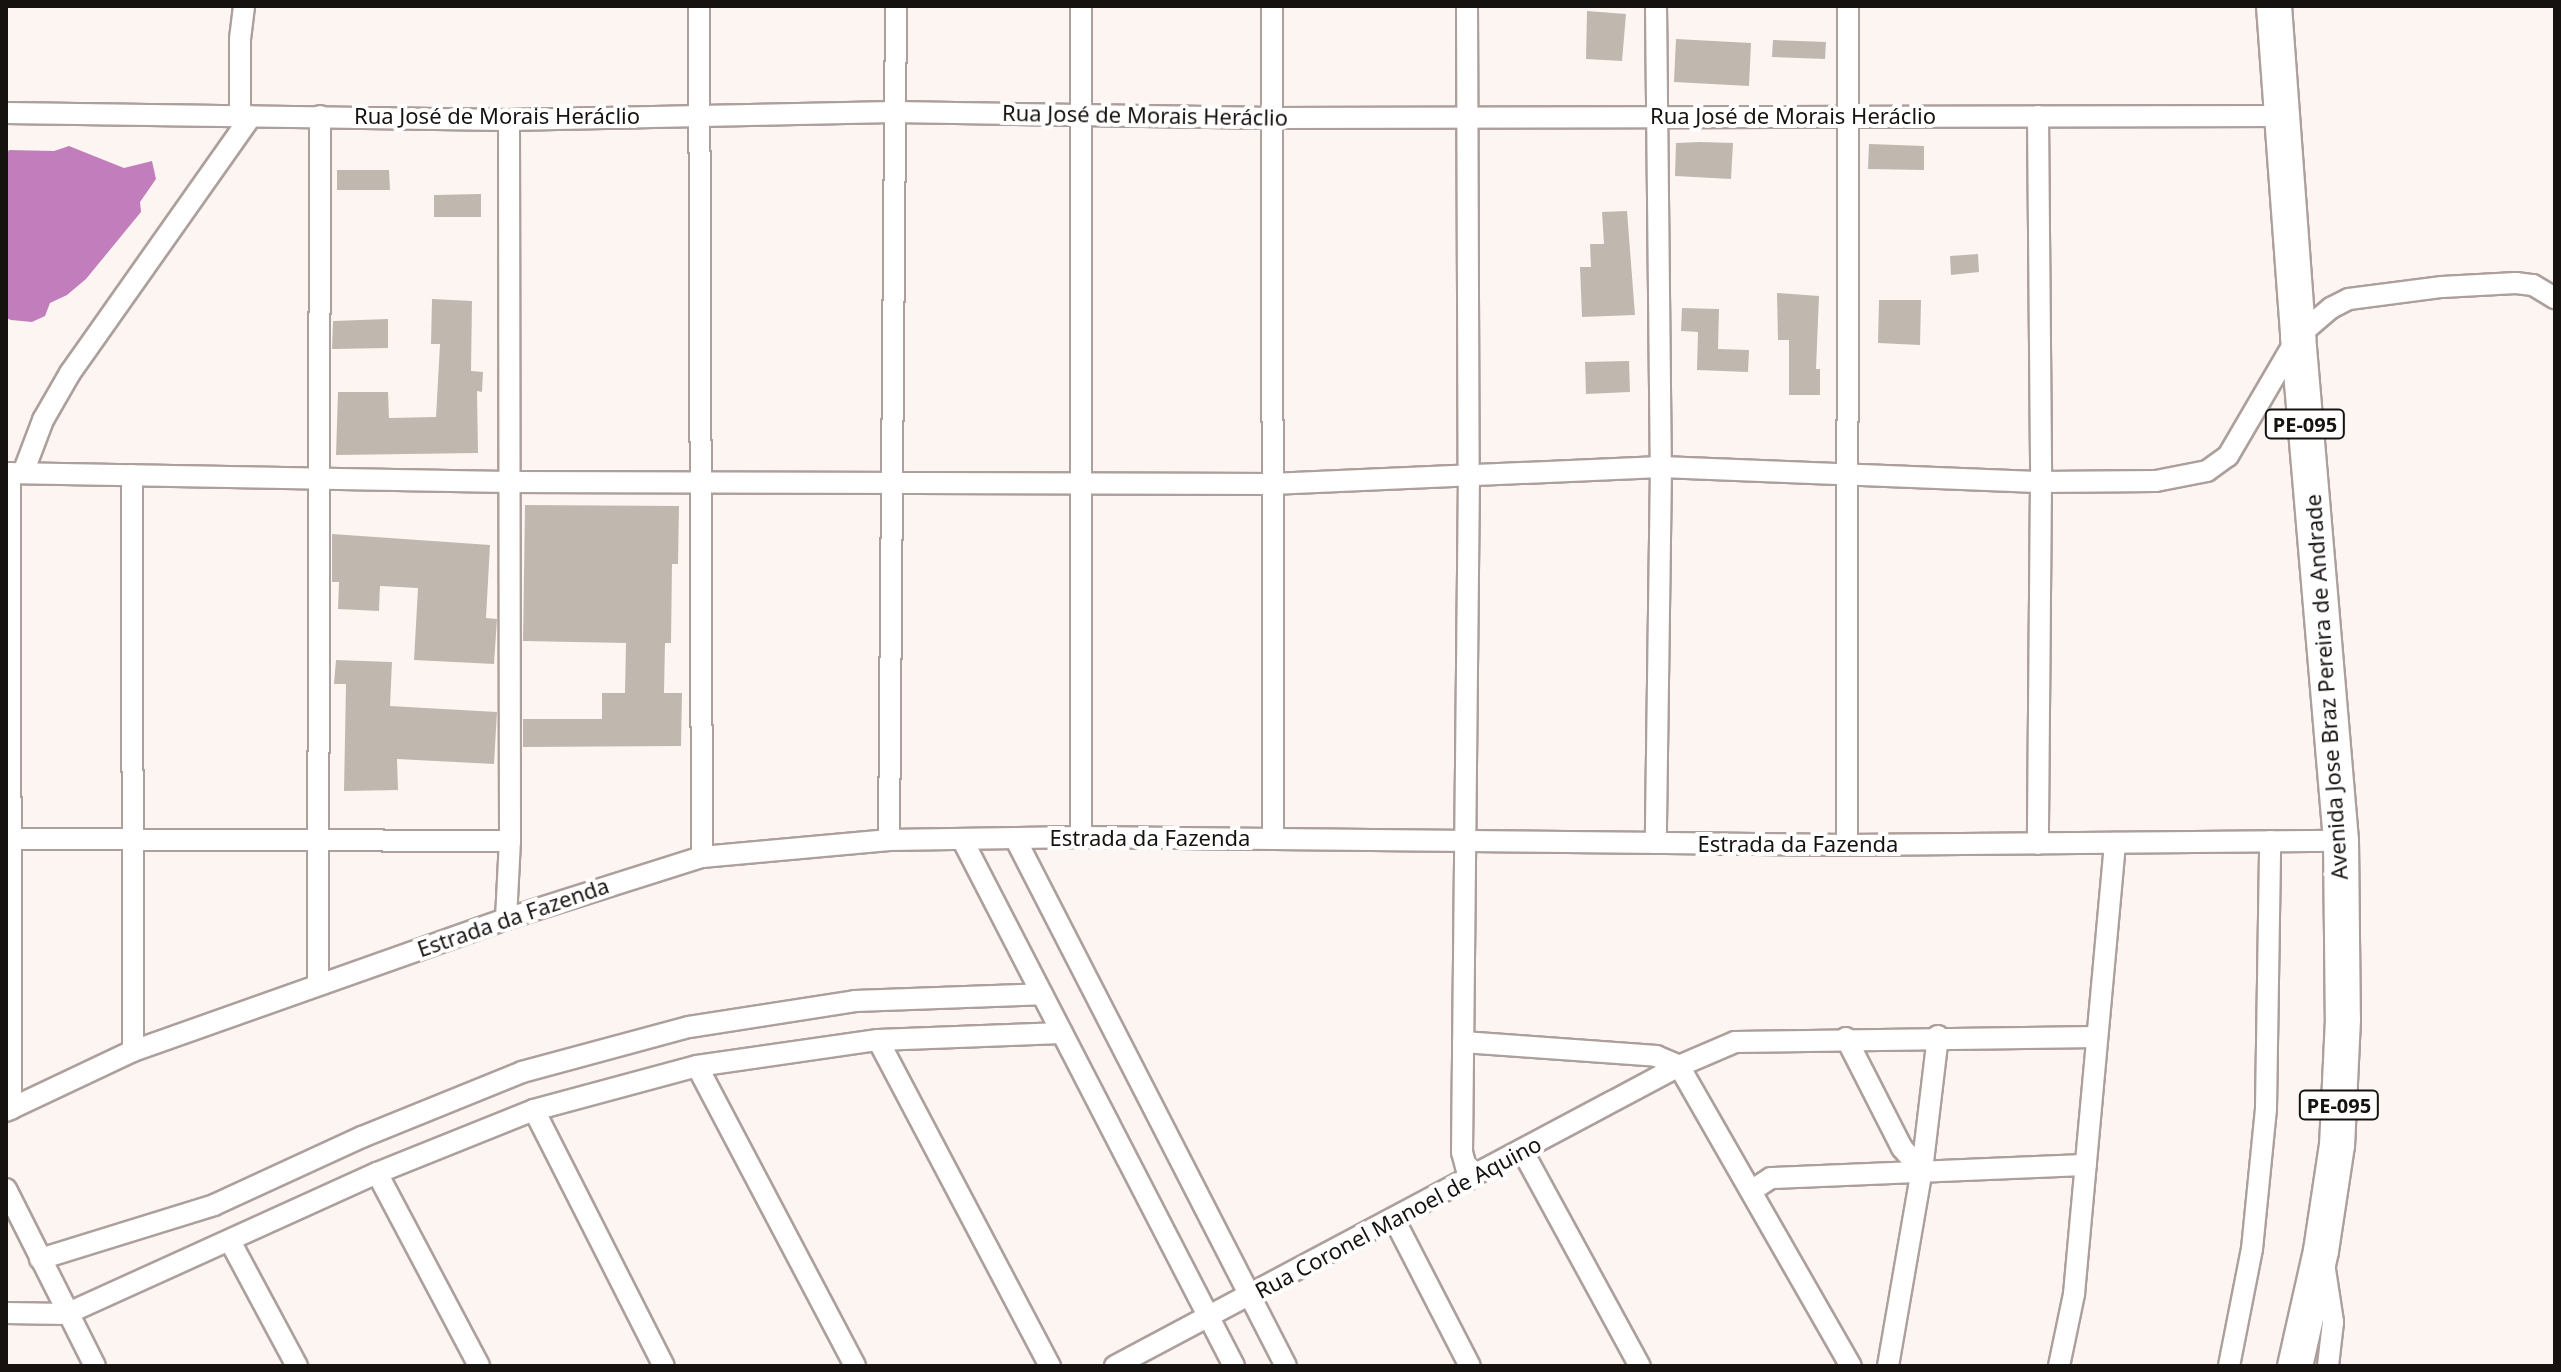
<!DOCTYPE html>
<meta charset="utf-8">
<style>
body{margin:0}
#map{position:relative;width:2561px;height:1372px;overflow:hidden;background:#fdf5f2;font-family:"Noto Sans",sans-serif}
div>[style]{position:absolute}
.water>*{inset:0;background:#c27ebc}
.building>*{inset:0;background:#c0b8af}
.roads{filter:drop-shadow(2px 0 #ada09c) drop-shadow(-2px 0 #ada09c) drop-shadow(0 2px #ada09c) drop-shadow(0 -2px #ada09c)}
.street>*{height:20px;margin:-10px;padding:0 10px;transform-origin:10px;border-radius:10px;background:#fff}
.primary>*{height:34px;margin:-17px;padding:0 17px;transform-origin:17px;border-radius:17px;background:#fff}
span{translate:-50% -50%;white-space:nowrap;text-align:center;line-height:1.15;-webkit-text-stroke:8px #fff;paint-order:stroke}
.shield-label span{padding:2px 6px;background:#fff;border:2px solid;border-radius:6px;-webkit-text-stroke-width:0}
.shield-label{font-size:20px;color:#161210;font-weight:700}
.street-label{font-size:22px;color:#161210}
.frame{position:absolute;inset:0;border:8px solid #161210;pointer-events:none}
</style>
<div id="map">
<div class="water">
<i style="clip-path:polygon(69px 146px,124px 168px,152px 161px,156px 179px,140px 202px,141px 212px,86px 279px,67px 295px,50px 303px,45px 316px,32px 322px,11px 320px,6px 318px,6px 155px,9px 150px,54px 151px)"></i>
</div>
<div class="building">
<i style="clip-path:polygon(1587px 11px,1626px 14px,1622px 61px,1586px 59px)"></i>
<i style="clip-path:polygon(1676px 39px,1751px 43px,1749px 86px,1674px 82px)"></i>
<i style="clip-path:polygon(1773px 40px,1826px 42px,1825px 59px,1772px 57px)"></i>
<i style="clip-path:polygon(1700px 142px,1733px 143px,1731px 179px,1675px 176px,1676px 143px)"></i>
<i style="clip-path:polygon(1869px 144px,1924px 146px,1924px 170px,1868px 169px)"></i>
<i style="clip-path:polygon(337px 170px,389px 170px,390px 190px,337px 190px)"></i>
<i style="clip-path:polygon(481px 194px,481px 217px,434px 217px,434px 195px)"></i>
<i style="clip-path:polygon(1627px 211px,1635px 315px,1582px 317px,1580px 267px,1591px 267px,1590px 244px,1604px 244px,1602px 212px)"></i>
<i style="clip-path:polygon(1978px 254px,1979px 272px,1951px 275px,1950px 256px)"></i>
<i style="clip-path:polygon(1777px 293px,1819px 296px,1816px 369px,1820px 369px,1820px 395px,1789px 395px,1789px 340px,1778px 340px)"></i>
<i style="clip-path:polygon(432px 299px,472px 301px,471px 371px,483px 372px,482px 392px,477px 391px,478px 453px,336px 455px,338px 392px,388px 392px,389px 418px,436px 417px,440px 344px,431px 344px)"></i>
<i style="clip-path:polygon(1879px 300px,1921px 300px,1920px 345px,1878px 343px)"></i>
<i style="clip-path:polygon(1682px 308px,1719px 309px,1718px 349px,1749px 350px,1748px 372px,1697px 370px,1698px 332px,1681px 331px)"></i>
<i style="clip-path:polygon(388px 319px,388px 348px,332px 349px,333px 321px)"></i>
<i style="clip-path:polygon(1629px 361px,1630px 392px,1586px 394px,1585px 362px)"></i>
<i style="clip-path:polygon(525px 505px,679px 506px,678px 564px,672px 564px,671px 643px,665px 643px,664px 693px,682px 693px,681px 746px,523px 747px,523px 719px,602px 719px,602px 693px,625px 693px,626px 643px,523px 641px)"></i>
<i style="clip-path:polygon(332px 534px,490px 545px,486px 618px,497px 619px,494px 664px,414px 660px,418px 588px,380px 586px,379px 611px,338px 609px,339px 582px,332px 582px)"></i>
<i style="clip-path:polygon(336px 660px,392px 662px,390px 706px,497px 712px,494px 764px,397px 759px,398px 790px,344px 791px,346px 684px,334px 684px)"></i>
</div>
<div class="roads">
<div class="street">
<i style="left:699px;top:6px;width:851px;rotate:89.8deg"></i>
<i style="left:1272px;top:6px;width:832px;rotate:89.93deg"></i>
<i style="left:1467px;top:6px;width:468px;rotate:89.8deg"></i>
<i style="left:1469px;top:474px;width:678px;rotate:90.59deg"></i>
<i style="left:1462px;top:1152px;width:28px;rotate:75deg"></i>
<i style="left:1656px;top:6px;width:461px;rotate:89.4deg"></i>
<i style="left:1661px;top:467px;width:376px;rotate:90.8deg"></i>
<i style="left:6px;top:113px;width:503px;rotate:0.8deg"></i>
<i style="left:509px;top:120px;width:385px;rotate:-1.2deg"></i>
<i style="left:894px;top:112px;width:378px;rotate:0.9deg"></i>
<i style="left:1272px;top:118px;width:1012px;rotate:-0.11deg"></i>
<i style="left:240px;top:115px;width:76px;rotate:-90deg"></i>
<i style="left:240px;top:39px;width:33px;rotate:-83deg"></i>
<i style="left:2038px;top:116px;width:366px;rotate:89.5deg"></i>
<i style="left:2041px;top:482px;width:362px;rotate:90.5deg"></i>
<i style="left:6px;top:473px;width:503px;rotate:1.03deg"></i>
<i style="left:509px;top:482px;width:762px;rotate:0.15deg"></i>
<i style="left:1271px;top:484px;width:390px;rotate:-2.5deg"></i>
<i style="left:1661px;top:467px;width:380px;rotate:2.3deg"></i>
<i style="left:2041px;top:482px;width:115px;rotate:-0.5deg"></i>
<i style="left:2156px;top:481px;width:52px;rotate:-11.1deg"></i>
<i style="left:2207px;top:471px;width:26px;rotate:-36deg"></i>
<i style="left:2228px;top:456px;width:139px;rotate:-59.7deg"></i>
<i style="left:2298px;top:336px;width:43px;rotate:-40.3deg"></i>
<i style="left:2331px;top:308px;width:20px;rotate:-27deg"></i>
<i style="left:2349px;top:299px;width:94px;rotate:-7.4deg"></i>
<i style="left:2442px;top:287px;width:74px;rotate:-3.1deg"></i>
<i style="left:2516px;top:283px;width:17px;rotate:7deg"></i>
<i style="left:2533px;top:285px;width:26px;rotate:31deg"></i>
<i style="left:10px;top:473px;width:636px;rotate:89.91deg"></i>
<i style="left:23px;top:473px;width:57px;rotate:-69.3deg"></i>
<i style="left:43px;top:420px;width:54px;rotate:-60.1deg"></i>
<i style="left:70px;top:373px;width:314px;rotate:-54.8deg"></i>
<i style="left:132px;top:475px;width:576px;rotate:89.9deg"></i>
<i style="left:1081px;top:837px;width:831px;rotate:-90deg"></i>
<i style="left:1015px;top:838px;width:593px;rotate:62.83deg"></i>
<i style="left:6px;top:839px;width:504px;rotate:0.23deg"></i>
<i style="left:962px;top:839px;width:593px;rotate:62.7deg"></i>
<i style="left:889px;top:840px;width:834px;rotate:-89.52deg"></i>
<i style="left:1847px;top:845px;width:839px;rotate:-89.93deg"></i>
<i style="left:506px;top:919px;width:78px;rotate:-87.1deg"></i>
<i style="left:510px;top:841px;width:721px;rotate:-90.08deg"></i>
<i style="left:318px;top:983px;width:867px;rotate:-89.87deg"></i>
<i style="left:1846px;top:1038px;width:123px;rotate:63deg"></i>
<i style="left:1902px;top:1148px;width:30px;rotate:48deg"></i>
<i style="left:878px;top:1040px;width:369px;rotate:62.2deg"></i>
<i style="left:1463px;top:1042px;width:194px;rotate:4.1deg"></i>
<i style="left:1656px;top:1056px;width:25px;rotate:23deg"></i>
<i style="left:1679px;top:1066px;width:346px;rotate:60.2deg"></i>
<i style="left:697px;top:1066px;width:339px;rotate:62.2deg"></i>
<i style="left:534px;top:1110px;width:287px;rotate:63.1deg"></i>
<i style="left:6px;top:1111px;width:140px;rotate:-25.3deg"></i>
<i style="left:133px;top:1051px;width:396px;rotate:-19.5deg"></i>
<i style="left:506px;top:919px;width:206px;rotate:-17.6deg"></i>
<i style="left:702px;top:857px;width:188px;rotate:-5.2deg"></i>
<i style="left:889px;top:840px;width:192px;rotate:-0.9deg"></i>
<i style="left:1081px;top:837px;width:766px;rotate:0.6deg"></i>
<i style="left:1847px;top:845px;width:494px;rotate:-0.5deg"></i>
<i style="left:1522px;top:1150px;width:246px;rotate:61.4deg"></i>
<i style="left:377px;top:1173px;width:218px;rotate:62.1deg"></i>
<i style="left:6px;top:1189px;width:198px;rotate:63.3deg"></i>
<i style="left:1751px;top:1191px;width:24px;rotate:-33deg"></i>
<i style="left:1771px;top:1178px;width:315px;rotate:-2.4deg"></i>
<i style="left:1394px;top:1219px;width:165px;rotate:62.7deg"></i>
<i style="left:230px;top:1241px;width:142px;rotate:61.8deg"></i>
<i style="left:40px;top:1259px;width:182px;rotate:-17.2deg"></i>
<i style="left:214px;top:1205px;width:163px;rotate:-24.7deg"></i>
<i style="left:362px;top:1137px;width:173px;rotate:-22.1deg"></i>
<i style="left:522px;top:1072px;width:173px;rotate:-15.1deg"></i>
<i style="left:689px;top:1027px;width:168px;rotate:-8.9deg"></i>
<i style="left:855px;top:1001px;width:187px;rotate:-2.1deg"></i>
<i style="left:2324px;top:1263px;width:60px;rotate:81.3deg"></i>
<i style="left:2333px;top:1322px;width:44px;rotate:96.5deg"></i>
<i style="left:6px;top:1313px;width:60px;rotate:1deg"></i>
<i style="left:66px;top:1314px;width:341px;rotate:-24.4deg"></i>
<i style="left:377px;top:1173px;width:169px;rotate:-21.9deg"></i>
<i style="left:534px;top:1110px;width:169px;rotate:-15.1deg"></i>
<i style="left:697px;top:1066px;width:183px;rotate:-8.2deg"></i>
<i style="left:878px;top:1040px;width:184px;rotate:-2.2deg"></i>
<i style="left:1115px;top:1366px;width:639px;rotate:-28.01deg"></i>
<i style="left:1679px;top:1066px;width:61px;rotate:-23.2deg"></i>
<i style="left:1735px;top:1042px;width:362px;rotate:-0.8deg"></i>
<i style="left:1888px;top:1366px;width:199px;rotate:-80.2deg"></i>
<i style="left:1922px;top:1170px;width:135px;rotate:-83.2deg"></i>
<i style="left:2059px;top:1366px;width:74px;rotate:-78.2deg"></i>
<i style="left:2074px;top:1294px;width:453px;rotate:-84.8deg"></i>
<i style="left:2229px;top:1366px;width:119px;rotate:-78.9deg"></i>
<i style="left:2252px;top:1249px;width:142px;rotate:-84.3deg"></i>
<i style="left:2266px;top:1108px;width:267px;rotate:-89.1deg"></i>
</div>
<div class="primary">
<i style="left:2274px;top:6px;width:331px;rotate:85.8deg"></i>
<i style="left:2298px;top:336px;width:507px;rotate:85.13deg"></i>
<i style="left:2341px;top:841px;width:178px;rotate:89.4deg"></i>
<i style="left:2343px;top:1019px;width:126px;rotate:92.7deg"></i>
<i style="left:2337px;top:1145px;width:107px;rotate:98.6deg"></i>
<i style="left:2321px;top:1251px;width:118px;rotate:102.7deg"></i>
</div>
</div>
<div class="shield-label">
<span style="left:2305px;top:424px">PE-095</span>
<span style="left:2339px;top:1105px">PE-095</span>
</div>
<div class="street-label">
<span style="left:1145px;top:115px;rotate:1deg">Rua José de Morais Heráclio</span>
<span style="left:497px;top:116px">Rua José de Morais Heráclio</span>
<span style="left:1793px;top:116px">Rua José de Morais Heráclio</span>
<span style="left:2326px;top:687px;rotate:-94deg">Avenida Jose Braz Pereira de Andrade</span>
<span style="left:1150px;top:838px">Estrada da Fazenda</span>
<span style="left:1798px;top:844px">Estrada da Fazenda</span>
<span style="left:513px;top:917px;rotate:-19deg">Estrada da Fazenda</span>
<span style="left:1398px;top:1217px;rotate:-28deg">Rua Coronel Manoel de Aquino</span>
</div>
<div class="frame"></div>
</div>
